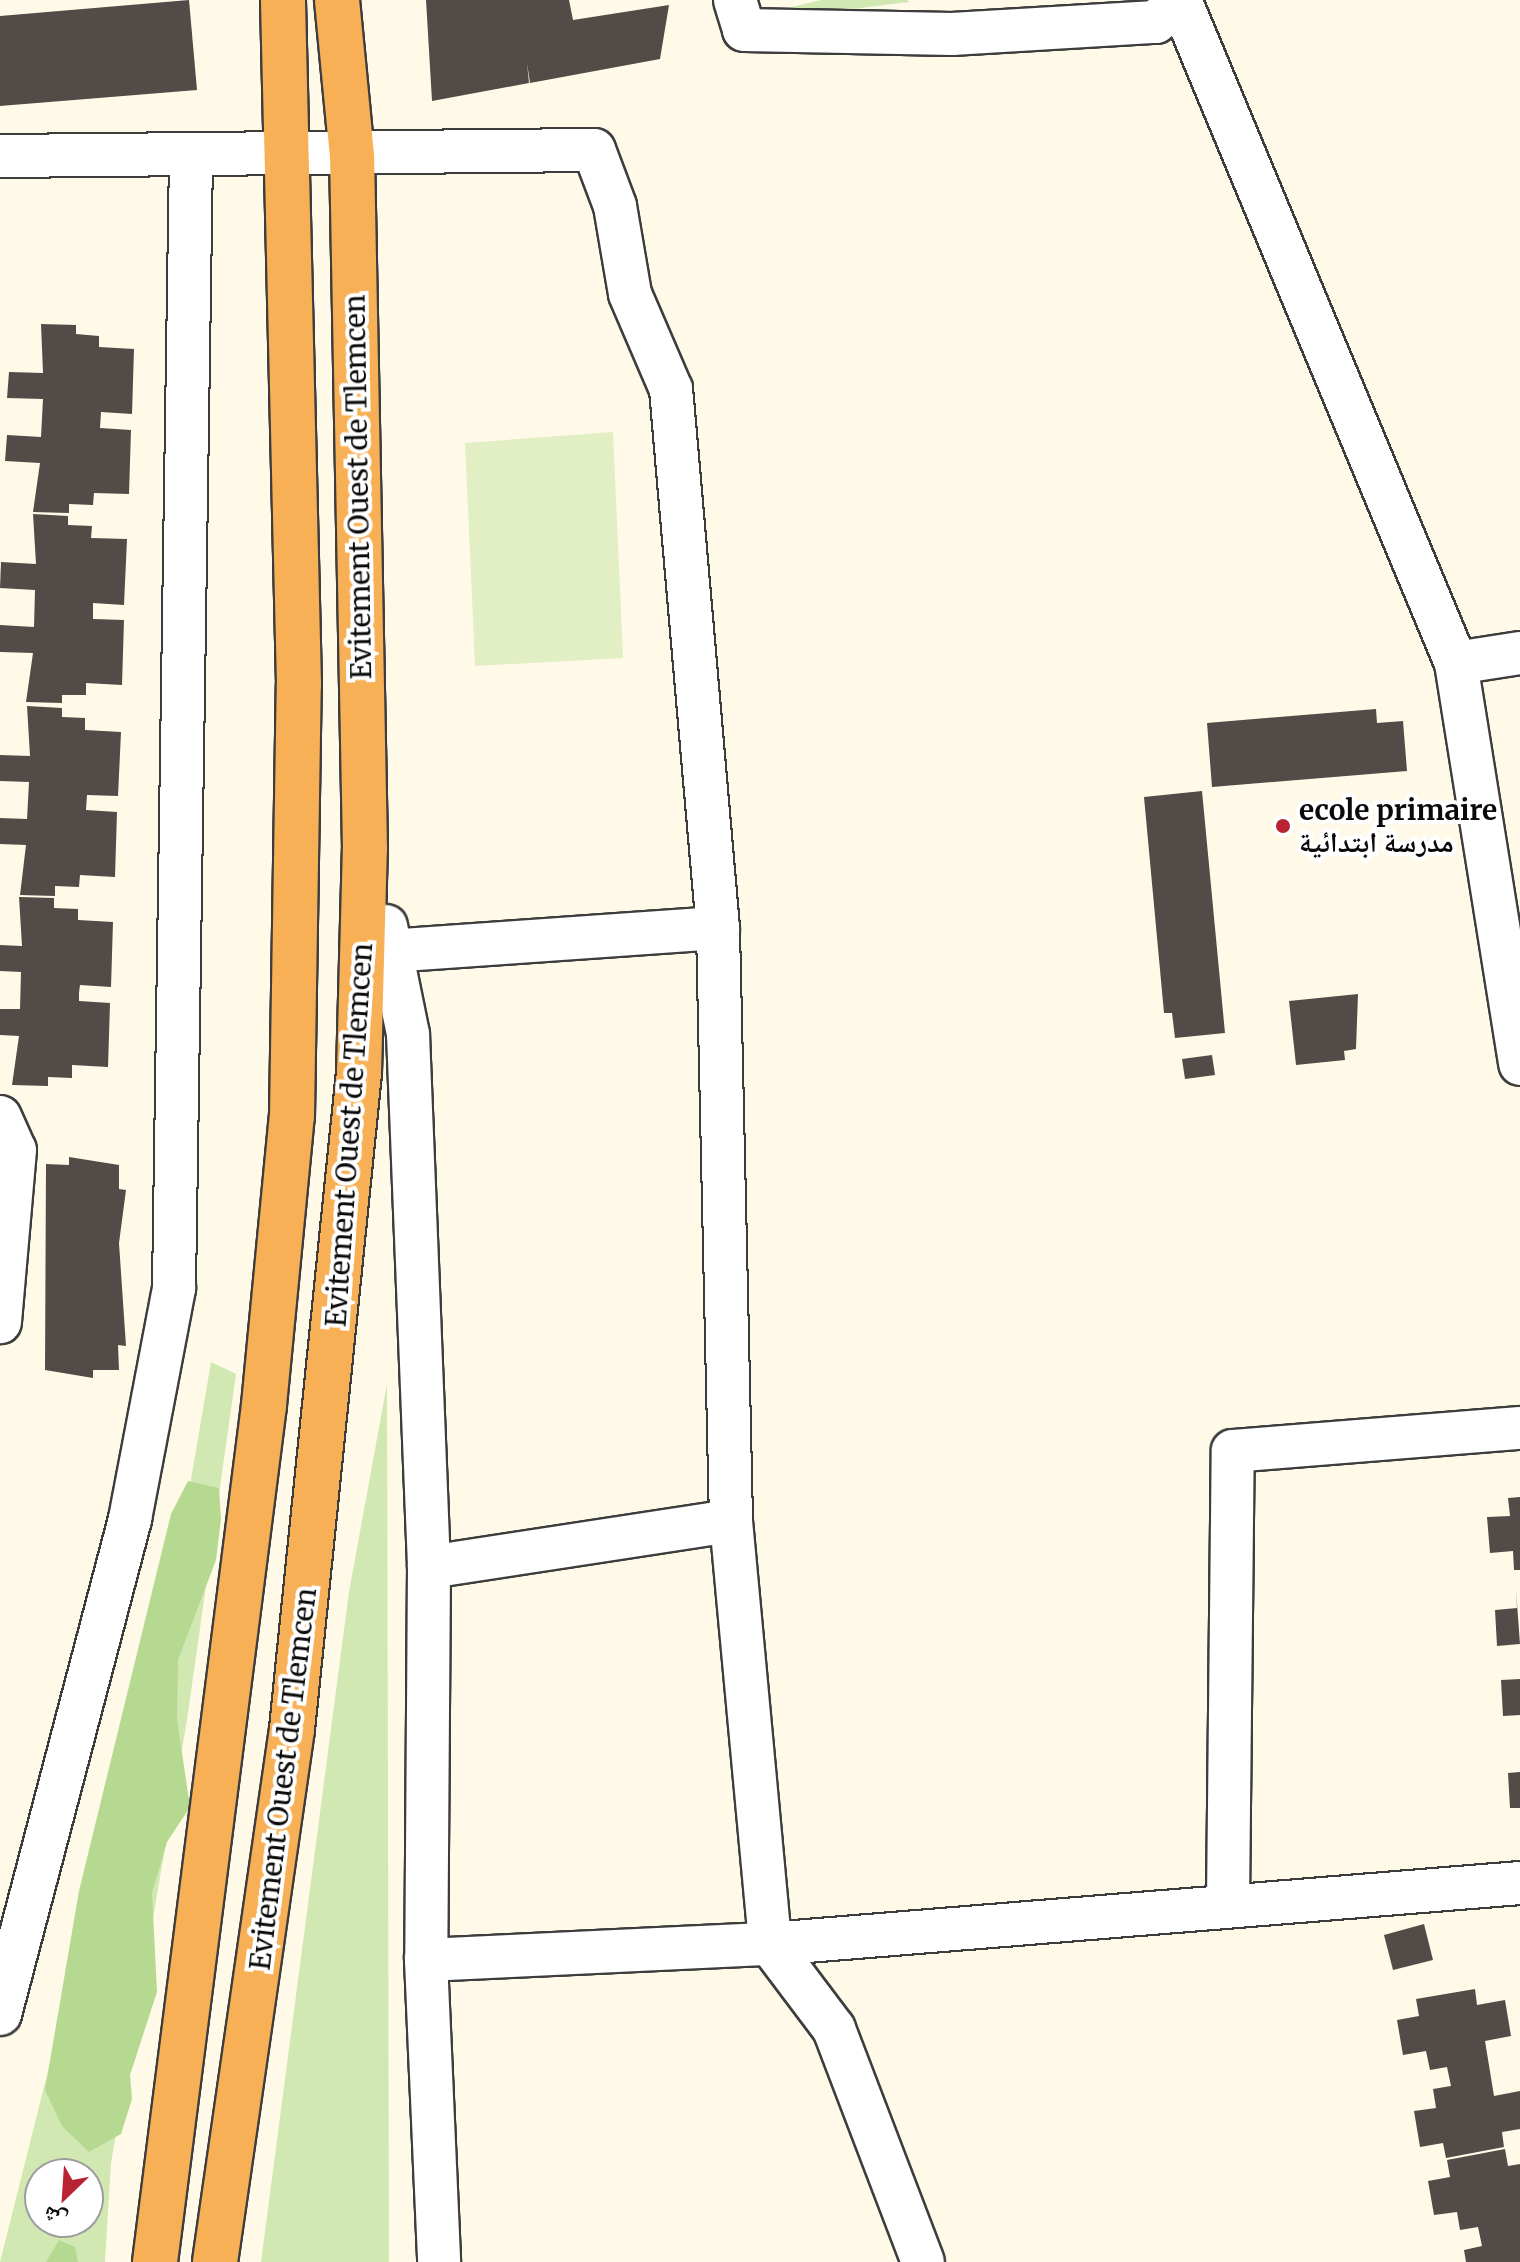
<!DOCTYPE html>
<meta charset="utf-8">
<style>
body{margin:0}
#map{position:relative;width:1520px;height:2262px;overflow:hidden;background:#fff9e7;font-family:Merriweather,"Noto Naskh Arabic",serif}
div>[style]{position:absolute}
.green>*{inset:0;background:#d1e8b2}
.forest>*{inset:0;background:#b5d991}
.pitch>*{inset:0;background:#e2efc4}
.building>*{inset:0;background:#534b47}
.roads{filter:drop-shadow(2px 0 #3d3d3d) drop-shadow(-2px 0 #3d3d3d) drop-shadow(0 2px #3d3d3d) drop-shadow(0 -2px #3d3d3d)}
.minor>*{height:42px;margin:-21px;padding:0 21px;transform-origin:21px;border-radius:21px;background:#fff}
.trunk>*{height:44px;margin:-22px;padding:0 22px;transform-origin:22px;border-radius:22px;background:#f8b056}
.dots>*{width:22px;height:22px;translate:-50% -50%;box-sizing:border-box;border:4px solid #fff;border-radius:50%}
span{translate:-50% -50%;white-space:nowrap;text-align:center;line-height:1.15;-webkit-text-stroke:8px #fff;paint-order:stroke}
.street-label{font-size:28px;color:#0a0a0a}
.poi-label{font-size:28px;color:#0a0a0a;font-weight:700}
.left{translate:0 -50%;text-align:left}
.north{position:absolute;left:24px;top:2158px;width:80px;height:80px;box-sizing:border-box;background:#fff;border:2px solid #9d9d9d;border-radius:50%;rotate:205deg;font-size:22px;font-weight:700;line-height:32px;text-align:center;color:#0a0a0a}
.north::after{content:'';display:block;margin:auto;width:28px;height:36px;background:#ba2331;clip-path:polygon(50% 0,100% 100%,50% 72%,0 100%)}
</style>
<div id="map">
<div class="green">
<i style="clip-path:polygon(821px 0,908px 0,909px 2px,781px 18px,779px 10px)"></i>
<i style="clip-path:polygon(evenodd,211px 1362px,236px 1374px,187px 1720px,111px 2163px,105px 2262px,0 2262px,179px 1550px,211px 1362px,40px 2174px,88px 2174px,88px 2222px,40px 2222px,40px 2174px)"></i>
<i style="clip-path:polygon(387px 1384px,389px 2262px,261px 2262px,349px 1592px)"></i>
</div>
<div class="forest">
<i style="clip-path:polygon(188px 1481px,219px 1488px,221px 1519px,216px 1560px,178px 1660px,177px 1719px,190px 1807px,167px 1842px,152px 1893px,157px 1992px,130px 2075px,132px 2099px,121px 2134px,89px 2152px,62px 2126px,45px 2090px,79px 1891px,171px 1514px)"></i>
<i style="clip-path:polygon(59px 2240px,75px 2247px,78px 2262px,46px 2262px)"></i>
</div>
<div class="pitch">
<i style="clip-path:polygon(613px 432px,623px 658px,475px 666px,465px 443px)"></i>
</div>
<div class="building">
<i style="clip-path:polygon(189px 0,197px 90px,0 106px,0 16px)"></i>
<i style="clip-path:polygon(426px 0,569px 0,573px 20px,669px 5px,660px 59px,530px 83px,527px 63px,529px 83px,432px 101px)"></i>
<i style="clip-path:polygon(41px 324px,76px 325px,76px 334px,99px 336px,99px 347px,134px 349px,132px 414px,101px 412px,100px 428px,131px 430px,129px 494px,94px 493px,93px 505px,69px 504px,69px 513px,33px 512px,40px 463px,5px 461px,7px 435px,41px 437px,43px 399px,7px 398px,9px 372px,43px 373px)"></i>
<i style="clip-path:polygon(33px 514px,68px 516px,68px 525px,92px 526px,91px 538px,127px 539px,124px 605px,93px 603px,93px 619px,124px 620px,122px 685px,86px 683px,86px 695px,62px 695px,62px 703px,26px 702px,33px 653px,0 652px,0 625px,34px 627px,35px 590px,0 588px,1px 562px,36px 564px)"></i>
<i style="clip-path:polygon(27px 706px,62px 708px,62px 717px,85px 718px,85px 730px,121px 732px,118px 796px,87px 795px,86px 810px,117px 812px,115px 877px,80px 875px,79px 887px,55px 886px,55px 896px,20px 895px,26px 845px,0 844px,0 818px,27px 819px,29px 782px,0 781px,0 755px,30px 756px)"></i>
<i style="clip-path:polygon(1376px 709px,1377px 723px,1403px 721px,1407px 771px,1212px 787px,1207px 723px)"></i>
<i style="clip-path:polygon(1202px 791px,1225px 1033px,1175px 1038px,1172px 1013px,1164px 1013px,1144px 797px)"></i>
<i style="clip-path:polygon(19px 897px,54px 898px,54px 908px,78px 909px,78px 920px,113px 922px,111px 987px,80px 985px,79px 993px,79px 1001px,110px 1003px,108px 1067px,72px 1065px,72px 1078px,48px 1077px,48px 1086px,12px 1085px,19px 1036px,0 1035px,0 1009px,20px 1009px,21px 972px,0 971px,0 945px,22px 946px)"></i>
<i style="clip-path:polygon(1358px 994px,1356px 1049px,1344px 1051px,1345px 1060px,1296px 1065px,1289px 1001px)"></i>
<i style="clip-path:polygon(1212px 1055px,1215px 1075px,1185px 1079px,1182px 1059px)"></i>
<i style="clip-path:polygon(69px 1157px,119px 1165px,119px 1189px,126px 1190px,119px 1243px,126px 1346px,118px 1345px,119px 1370px,93px 1370px,93px 1378px,45px 1370px,46px 1164px,69px 1165px)"></i>
<i style="clip-path:polygon(1520px 1497px,1520px 1570px,1514px 1570px,1513px 1551px,1490px 1553px,1487px 1517px,1510px 1516px,1508px 1498px)"></i>
<i style="clip-path:polygon(1516px 1590px,1520px 1644px,1497px 1646px,1495px 1610px,1517px 1608px)"></i>
<i style="clip-path:polygon(1520px 1679px,1520px 1715px,1503px 1716px,1501px 1680px)"></i>
<i style="clip-path:polygon(1520px 1772px,1520px 1808px,1510px 1808px,1508px 1773px)"></i>
<i style="clip-path:polygon(1424px 1924px,1433px 1960px,1393px 1970px,1384px 1935px)"></i>
<i style="clip-path:polygon(1475px 1989px,1477px 2005px,1505px 2000px,1511px 2036px,1485px 2041px,1494px 2096px,1520px 2091px,1520px 2129px,1502px 2132px,1504px 2147px,1446px 2158px,1443px 2143px,1420px 2147px,1414px 2111px,1436px 2108px,1433px 2089px,1451px 2086px,1447px 2067px,1430px 2070px,1426px 2051px,1403px 2055px,1397px 2020px,1419px 2016px,1416px 1999px)"></i>
<i style="clip-path:polygon(1505px 2149px,1508px 2166px,1520px 2164px,1520px 2262px,1466px 2262px,1464px 2250px,1482px 2246px,1478px 2227px,1460px 2230px,1457px 2212px,1434px 2215px,1428px 2181px,1450px 2177px,1447px 2160px)"></i>
</div>
<div class="roads">
<div class="minor">
<i style="left:735px;top:0;width:31px;rotate:73deg"></i>
<i style="left:744px;top:30px;width:208px;rotate:1.1deg"></i>
<i style="left:952px;top:34px;width:204px;rotate:-3.4deg"></i>
<i style="left:1156px;top:22px;width:33px;rotate:-43deg"></i>
<i style="left:1180px;top:0;width:718px;rotate:67.4deg"></i>
<i style="left:0;top:156px;width:594px;rotate:-0.58deg"></i>
<i style="left:594px;top:150px;width:60px;rotate:69.4deg"></i>
<i style="left:615px;top:206px;width:89px;rotate:80.3deg"></i>
<i style="left:630px;top:294px;width:103px;rotate:66.7deg"></i>
<i style="left:671px;top:389px;width:541px;rotate:85.02deg"></i>
<i style="left:718px;top:928px;width:327px;rotate:176deg"></i>
<i style="left:1520px;top:653px;width:65px;rotate:171.1deg"></i>
<i style="left:1456px;top:663px;width:406px;rotate:80.9deg"></i>
<i style="left:386px;top:926px;width:110px;rotate:78.5deg"></i>
<i style="left:408px;top:1034px;width:533px;rotate:87.74deg"></i>
<i style="left:429px;top:1567px;width:393px;rotate:90.4deg"></i>
<i style="left:426px;top:1960px;width:302px;rotate:87.5deg"></i>
<i style="left:0;top:1117px;width:36px;rotate:66deg"></i>
<i style="left:15px;top:1150px;width:173px;rotate:95deg"></i>
<i style="left:731px;top:1521px;width:425px;rotate:84.7deg"></i>
<i style="left:770px;top:1944px;width:106px;rotate:53deg"></i>
<i style="left:834px;top:2029px;width:249px;rotate:69.1deg"></i>
<i style="left:429px;top:1567px;width:305px;rotate:-8.7deg"></i>
<i style="left:731px;top:1521px;width:593px;rotate:-91.26deg"></i>
<i style="left:1228px;top:1902px;width:451px;rotate:-89.4deg"></i>
<i style="left:1233px;top:1451px;width:288px;rotate:-4.6deg"></i>
<i style="left:426px;top:1960px;width:344px;rotate:-2.7deg"></i>
<i style="left:770px;top:1944px;width:752px;rotate:-4.65deg"></i>
<i style="left:0;top:2014px;width:512px;rotate:-75.28deg"></i>
<i style="left:130px;top:1519px;width:235px;rotate:-79.2deg"></i>
<i style="left:174px;top:1288px;width:1133px;rotate:-89.14deg"></i>
</div>
<div class="trunk">
<i style="left:155px;top:2262px;width:864px;rotate:-82.75deg"></i>
<i style="left:264px;top:1405px;width:290px;rotate:-84.5deg"></i>
<i style="left:292px;top:1116px;width:431px;rotate:-89.1deg"></i>
<i style="left:299px;top:685px;width:685px;rotate:-91.34deg"></i>
<i style="left:215px;top:2262px;width:539px;rotate:-81.78deg"></i>
<i style="left:292px;top:1729px;width:659px;rotate:-84.17deg"></i>
<i style="left:359px;top:1073px;width:224px;rotate:-88.5deg"></i>
<i style="left:365px;top:849px;width:693px;rotate:-91.07deg"></i>
<i style="left:352px;top:156px;width:157px;rotate:-95.5deg"></i>
</div>
</div>
<div class="dots">
<i style="left:1283px;top:826px;background:#ba2331"></i>
</div>
<div class="street-label">
<span style="left:358px;top:487px;rotate:-91deg">Evitement Ouest de Tlemcen</span>
<span style="left:349px;top:1135px;rotate:-86deg">Evitement Ouest de Tlemcen</span>
<span style="left:283px;top:1779px;rotate:-83deg">Evitement Ouest de Tlemcen</span>
</div>
<div class="poi-label">
<span class="left" style="left:1299px;top:826px">ecole primaire<br>مدرسة ابتدائية</span>
</div>
<div class="north">ش</div>
</div>
